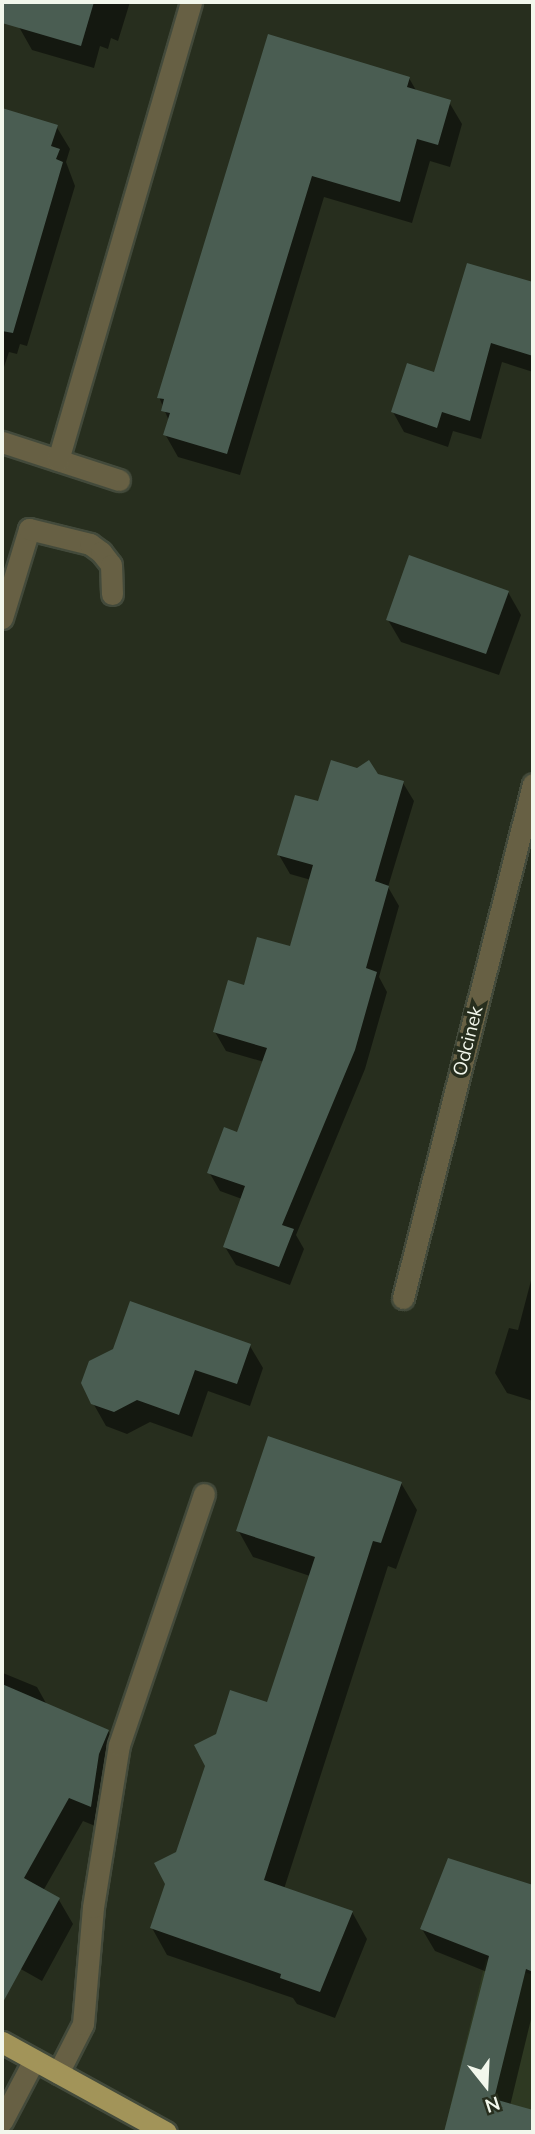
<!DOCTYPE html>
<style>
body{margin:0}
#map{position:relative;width:535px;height:2134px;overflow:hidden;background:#272e1e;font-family:Mulish,sans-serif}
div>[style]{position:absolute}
.built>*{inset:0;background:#2e3922}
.shadow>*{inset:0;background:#0007}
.building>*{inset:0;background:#4a5d52}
.roads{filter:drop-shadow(2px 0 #434a3b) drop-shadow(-2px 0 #434a3b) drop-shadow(0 2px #434a3b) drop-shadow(0 -2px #434a3b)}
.minor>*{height:21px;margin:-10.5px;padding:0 10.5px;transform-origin:10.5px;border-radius:10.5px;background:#676044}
.major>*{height:21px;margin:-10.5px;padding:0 10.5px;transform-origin:10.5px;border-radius:10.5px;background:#a29459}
span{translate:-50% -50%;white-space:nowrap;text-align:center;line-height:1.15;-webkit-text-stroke:7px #272e1e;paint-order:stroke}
.street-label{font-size:19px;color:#f2f7ec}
.frame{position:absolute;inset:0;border:4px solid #f2f7ec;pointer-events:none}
.north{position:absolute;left:451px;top:2050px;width:70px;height:70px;-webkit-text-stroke:5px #272e1e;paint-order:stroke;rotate:162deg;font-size:19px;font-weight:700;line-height:28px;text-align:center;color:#f2f7ec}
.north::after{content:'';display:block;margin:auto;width:24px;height:32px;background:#f2f7ec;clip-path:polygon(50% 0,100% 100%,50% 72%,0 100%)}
</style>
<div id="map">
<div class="built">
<i style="clip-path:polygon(486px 1959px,533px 1975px,533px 2132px,444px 2132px)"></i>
</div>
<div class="shadow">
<i style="clip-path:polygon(26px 2px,130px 2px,118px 41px,111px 38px,108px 49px,100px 46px,94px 68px,32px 50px,19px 27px)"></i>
<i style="clip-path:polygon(269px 36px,409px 78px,417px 92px,449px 102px,462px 124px,450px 167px,430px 161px,412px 223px,324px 197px,240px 475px,178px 457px,165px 434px,169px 421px,159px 397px)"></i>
<i style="clip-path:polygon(2px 109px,56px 126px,70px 149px,66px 162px,75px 186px,27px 346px,20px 344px,17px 354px,9px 352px,2px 373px)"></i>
<i style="clip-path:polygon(468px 265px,533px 284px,533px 372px,502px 362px,481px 439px,453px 431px,448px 447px,404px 432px,393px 412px,435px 375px)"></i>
<i style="clip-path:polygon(508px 592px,521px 615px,499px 675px,401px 642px,388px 620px)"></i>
<i style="clip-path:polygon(376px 775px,403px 783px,414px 801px,388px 887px,399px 906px,379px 977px,387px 992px,365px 1069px,296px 1235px,304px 1249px,290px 1285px,236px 1265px,225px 1247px,242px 1199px,220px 1191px,209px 1172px,238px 1134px,264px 1062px,226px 1051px,215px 1032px,245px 987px,291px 948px,311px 880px,290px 874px,279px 855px,319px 803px)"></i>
<i style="clip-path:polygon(533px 1273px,533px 1401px,507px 1393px,495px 1373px,509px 1328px,518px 1330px)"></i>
<i style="clip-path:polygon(250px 1346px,263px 1368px,250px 1406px,208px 1391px,192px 1437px,150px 1422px,127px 1434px,106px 1426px,93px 1403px)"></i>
<i style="clip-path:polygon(401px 1483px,417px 1510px,396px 1569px,388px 1566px,284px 1889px,352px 1912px,367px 1939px,335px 2018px,297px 2004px,293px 1998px,167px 1955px,152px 1928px,177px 1854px,268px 1704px,310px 1576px,253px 1557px,238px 1530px)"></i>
<i style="clip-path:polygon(3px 1673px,37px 1687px,47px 1705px,108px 1731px,122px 1756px,105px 1830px,83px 1821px,43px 1891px,59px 1900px,73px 1924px,42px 1981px,19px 1968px,9px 1983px,2px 1978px)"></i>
<i style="clip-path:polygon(517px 1888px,533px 1894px,533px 2011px,510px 2106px,533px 2112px,533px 2132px,449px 2132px,487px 1972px,435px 1951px,422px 1929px)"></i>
</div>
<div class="building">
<i style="clip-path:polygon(2px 2px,94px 2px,81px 46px,2px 23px)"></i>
<i style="clip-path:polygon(268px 34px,410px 77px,407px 87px,451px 100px,438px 145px,417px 139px,400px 202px,312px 176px,227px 454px,163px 435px,170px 413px,161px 411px,164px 399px,157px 398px)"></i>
<i style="clip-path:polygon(2px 108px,58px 125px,51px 146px,60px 149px,56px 159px,63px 162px,13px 333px,2px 331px)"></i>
<i style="clip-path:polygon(467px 263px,533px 282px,533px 356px,491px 343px,470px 421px,442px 412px,437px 428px,391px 412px,407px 363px,434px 372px)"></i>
<i style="clip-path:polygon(409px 555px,509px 591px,486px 654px,386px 620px)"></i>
<i style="clip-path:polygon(331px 760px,357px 768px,369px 760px,378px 774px,404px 781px,375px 881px,389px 886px,366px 968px,377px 972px,355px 1050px,282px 1225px,294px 1229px,279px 1267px,223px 1247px,245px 1186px,207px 1173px,224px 1127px,237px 1132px,267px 1048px,213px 1032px,228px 980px,244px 985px,257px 937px,290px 946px,313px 865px,277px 855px,295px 795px,318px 801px)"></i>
<i style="clip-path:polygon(130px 1301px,251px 1344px,237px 1384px,195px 1370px,179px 1415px,137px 1400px,114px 1412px,91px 1404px,81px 1383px,89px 1361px,113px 1349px)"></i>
<i style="clip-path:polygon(268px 1436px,402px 1482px,381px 1543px,373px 1541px,264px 1880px,353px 1911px,320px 1992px,280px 1978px,281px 1974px,150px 1928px,165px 1884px,154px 1863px,176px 1852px,205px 1766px,194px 1745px,216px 1734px,230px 1690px,267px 1702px,315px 1557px,236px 1531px)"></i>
<i style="clip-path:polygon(2px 1684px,109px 1730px,99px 1754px,91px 1807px,69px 1798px,24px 1878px,60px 1898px,2px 2004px)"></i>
<i style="clip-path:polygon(448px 1858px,533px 1885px,533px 1972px,526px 1969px,494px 2099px,533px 2110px,533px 2132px,444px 2132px,489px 1956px,420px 1929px)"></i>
</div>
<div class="roads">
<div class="minor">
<i style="left:2px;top:442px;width:123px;rotate:18deg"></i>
<i style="left:58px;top:460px;width:477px;rotate:-73.8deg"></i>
<i style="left:2px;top:618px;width:93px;rotate:-73.1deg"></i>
<i style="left:29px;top:529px;width:63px;rotate:13.8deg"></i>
<i style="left:90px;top:544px;width:14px;rotate:36deg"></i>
<i style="left:101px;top:552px;width:16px;rotate:52deg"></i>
<i style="left:111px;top:565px;width:29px;rotate:88deg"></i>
<i style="left:403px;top:1298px;width:530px;rotate:-75.81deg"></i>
<i style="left:58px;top:2073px;width:55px;rotate:-63deg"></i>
<i style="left:83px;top:2024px;width:117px;rotate:-85.1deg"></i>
<i style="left:93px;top:1907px;width:164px;rotate:-80.9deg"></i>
<i style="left:119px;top:1745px;width:265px;rotate:-71.3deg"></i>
<i style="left:2px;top:2121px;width:69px;rotate:-62.3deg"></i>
</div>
<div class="major">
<i style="left:2px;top:2042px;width:187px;rotate:28.8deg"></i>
</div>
</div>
<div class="street-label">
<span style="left:468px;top:1041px;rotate:-76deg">Odcinek</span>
</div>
<div class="frame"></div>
<div class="north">N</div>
</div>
